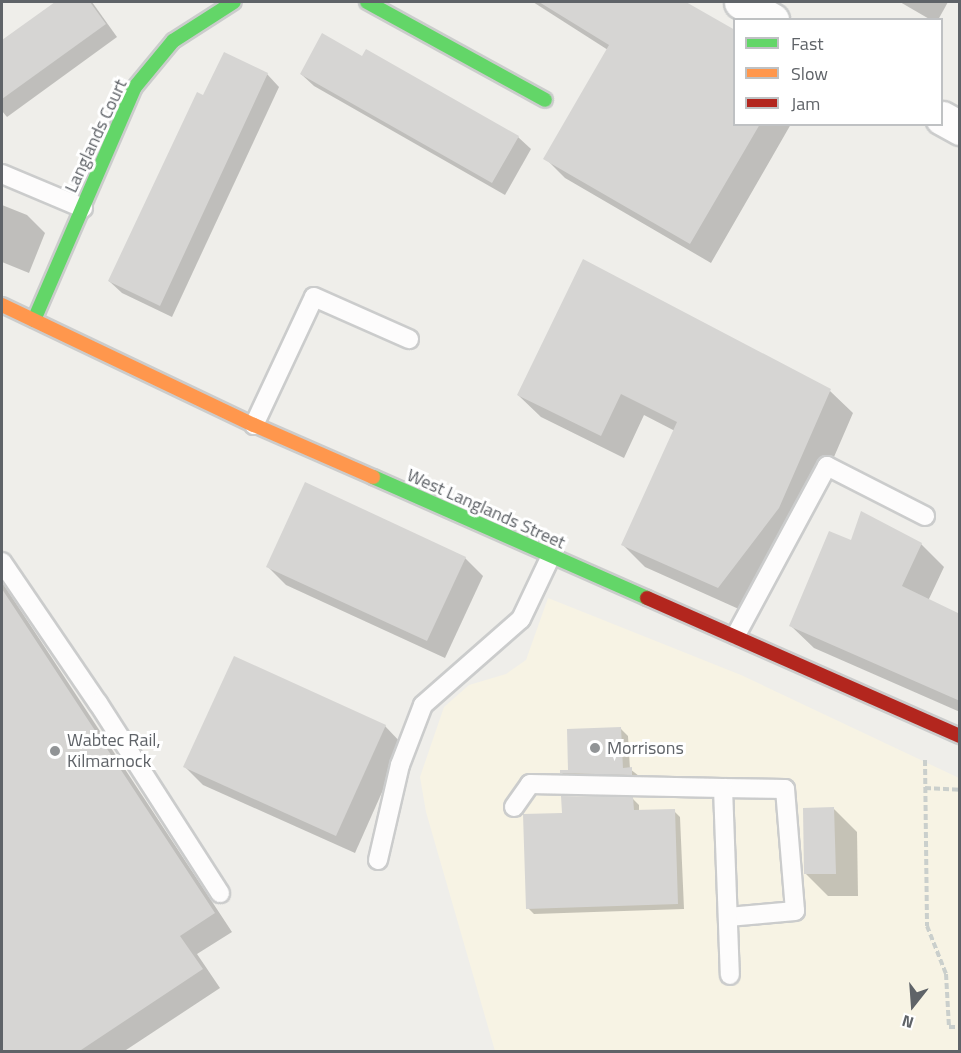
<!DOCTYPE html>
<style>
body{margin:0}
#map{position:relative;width:961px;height:1053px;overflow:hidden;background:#efeeea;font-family:"Titillium Web",sans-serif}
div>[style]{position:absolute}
.commercial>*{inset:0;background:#f7f3e4}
.shadow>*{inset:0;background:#0003}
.building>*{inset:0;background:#d6d5d3}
.path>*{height:4px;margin-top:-2px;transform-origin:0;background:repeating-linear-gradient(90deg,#cacfcc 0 6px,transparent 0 9px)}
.roads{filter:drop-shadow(2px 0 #cbcccc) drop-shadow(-2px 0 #cbcccc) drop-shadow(0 2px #cbcccc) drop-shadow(0 -2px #cbcccc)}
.lane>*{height:18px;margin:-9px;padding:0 9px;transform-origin:9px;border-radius:9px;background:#fdfcfc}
.street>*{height:33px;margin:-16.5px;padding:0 16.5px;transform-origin:16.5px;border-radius:16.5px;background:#fdfcfc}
.fast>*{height:14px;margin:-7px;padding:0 7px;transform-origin:7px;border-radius:7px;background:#63d668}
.slow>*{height:14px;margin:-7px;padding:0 7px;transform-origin:7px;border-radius:7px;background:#ff974d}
.jam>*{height:14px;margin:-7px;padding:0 7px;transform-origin:7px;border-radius:7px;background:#b3261e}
.dots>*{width:16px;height:16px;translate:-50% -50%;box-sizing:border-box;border:3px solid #fff;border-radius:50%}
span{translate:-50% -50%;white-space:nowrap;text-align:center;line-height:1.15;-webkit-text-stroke:6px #fff;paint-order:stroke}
.street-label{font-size:18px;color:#5f6368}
.poi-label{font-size:18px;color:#5f6368}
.left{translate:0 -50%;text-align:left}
.frame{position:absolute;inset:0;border:3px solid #5f6368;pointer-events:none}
.legend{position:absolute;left:733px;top:18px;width:210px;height:108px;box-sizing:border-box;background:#fff;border:2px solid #bfc1c3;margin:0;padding:8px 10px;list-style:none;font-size:18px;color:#5f6368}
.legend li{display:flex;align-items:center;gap:12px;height:30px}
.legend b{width:30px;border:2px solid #bfc1c3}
.north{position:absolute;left:883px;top:975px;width:60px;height:60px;-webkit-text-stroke:4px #fff;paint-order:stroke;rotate:197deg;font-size:16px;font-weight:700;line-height:24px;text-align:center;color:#5f6368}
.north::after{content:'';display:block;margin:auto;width:21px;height:27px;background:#5f6368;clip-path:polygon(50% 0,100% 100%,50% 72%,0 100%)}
</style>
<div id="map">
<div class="commercial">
<i style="clip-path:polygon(548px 598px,741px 675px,959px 778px,959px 1051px,495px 1051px,426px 812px,420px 777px,444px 707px,469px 685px,506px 674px,526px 660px)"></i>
</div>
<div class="shadow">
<i style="clip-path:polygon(57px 2px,92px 2px,117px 37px,7px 117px,2px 111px,2px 41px)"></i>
<i style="clip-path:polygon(533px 2px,626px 2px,633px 6px,636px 2px,683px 2px,734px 31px,734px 124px,791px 124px,711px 263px,565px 178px,545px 158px,608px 50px)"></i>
<i style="clip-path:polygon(900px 2px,948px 2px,938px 20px,931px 20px)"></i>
<i style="clip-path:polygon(363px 58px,518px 137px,531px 149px,505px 195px,314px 86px,301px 74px)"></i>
<i style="clip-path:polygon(267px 74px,279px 87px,172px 317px,122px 293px,109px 281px,204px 97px)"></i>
<i style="clip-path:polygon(2px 205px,27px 215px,45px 233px,29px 273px,2px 262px)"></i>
<i style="clip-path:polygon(830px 391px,853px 413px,802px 531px,741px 610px,645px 567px,623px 545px,675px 431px,644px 415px,624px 458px,541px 417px,518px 395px)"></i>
<i style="clip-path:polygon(852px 542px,921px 544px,944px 567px,928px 601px,960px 615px,960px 712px,814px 648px,791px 626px)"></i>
<i style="clip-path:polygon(465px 558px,483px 576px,445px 658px,286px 585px,268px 567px)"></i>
<i style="clip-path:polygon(2px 582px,232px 932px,197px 954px,220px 988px,123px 1052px,2px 1052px)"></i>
<i style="clip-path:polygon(385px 726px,403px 745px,355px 853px,203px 785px,185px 767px)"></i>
<i style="clip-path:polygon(621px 729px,628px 736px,630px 769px,639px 776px,639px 782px,569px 780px,562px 773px,570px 771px)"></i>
<i style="clip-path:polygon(633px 799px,639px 805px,639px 812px,674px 811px,680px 817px,684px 909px,534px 914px,528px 908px)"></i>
<i style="clip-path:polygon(834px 809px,857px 832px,858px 896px,828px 896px,805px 873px)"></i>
</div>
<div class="building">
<i style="clip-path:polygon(55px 2px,90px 2px,106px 24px,2px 99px,2px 40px)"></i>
<i style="clip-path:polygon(539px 2px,686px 2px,735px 30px,735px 124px,760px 124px,690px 244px,543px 159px,609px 45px)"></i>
<i style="clip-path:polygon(322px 33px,362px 56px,366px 49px,519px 136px,492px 183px,300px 74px)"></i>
<i style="clip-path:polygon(224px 52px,268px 73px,160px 306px,108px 281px,197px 92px,203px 95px)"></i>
<i style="clip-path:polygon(583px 259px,831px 389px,779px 508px,718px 588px,621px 545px,677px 422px,621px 394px,601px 436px,517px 395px)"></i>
<i style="clip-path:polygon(305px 482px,466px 557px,427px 641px,266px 567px)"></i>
<i style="clip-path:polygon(861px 511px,922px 543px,902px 586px,960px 614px,960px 701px,789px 626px,829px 531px,851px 540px)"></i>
<i style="clip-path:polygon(2px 589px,215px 913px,180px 936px,203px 969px,78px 1052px,2px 1052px)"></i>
<i style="clip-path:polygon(234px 656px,386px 725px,336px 836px,183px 767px)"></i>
<i style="clip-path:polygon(621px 727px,623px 768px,632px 767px,632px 775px,560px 773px,560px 770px,568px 770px,567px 729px)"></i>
<i style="clip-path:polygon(561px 796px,633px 797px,634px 810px,675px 809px,678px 904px,526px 909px,523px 814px,562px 813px)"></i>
<i style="clip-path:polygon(834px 807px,836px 874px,804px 874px,803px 808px)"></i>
</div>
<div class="path">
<i style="left:925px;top:760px;width:166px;rotate:89.3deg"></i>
<i style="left:927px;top:926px;width:52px;rotate:68.4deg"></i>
<i style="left:946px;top:974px;width:53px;rotate:86.8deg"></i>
<i style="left:949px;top:1027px;width:11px"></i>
<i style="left:925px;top:788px;width:35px;rotate:3deg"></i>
</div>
<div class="roads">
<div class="lane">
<i style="left:2px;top:174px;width:88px;rotate:22.8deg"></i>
<i style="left:254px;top:425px;width:141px;rotate:-64.9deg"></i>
<i style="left:314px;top:297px;width:104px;rotate:23.9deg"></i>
<i style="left:2px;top:562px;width:171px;rotate:55.8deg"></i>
<i style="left:98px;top:703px;width:226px;rotate:57.3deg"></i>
<i style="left:736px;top:635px;width:192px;rotate:-61.7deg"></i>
<i style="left:827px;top:466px;width:110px;rotate:27deg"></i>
<i style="left:723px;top:788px;width:62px;rotate:0.9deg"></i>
<i style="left:785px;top:789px;width:122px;rotate:85.3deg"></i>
<i style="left:795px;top:911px;width:67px;rotate:174.9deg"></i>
<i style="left:514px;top:807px;width:28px;rotate:-55deg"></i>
<i style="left:530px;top:784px;width:193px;rotate:1.2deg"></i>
<i style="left:723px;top:788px;width:187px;rotate:87.9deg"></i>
<i style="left:378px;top:860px;width:98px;rotate:-77deg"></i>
<i style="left:400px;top:765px;width:64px;rotate:-69deg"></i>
<i style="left:423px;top:705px;width:130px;rotate:-41.3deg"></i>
<i style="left:521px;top:619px;width:68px;rotate:-64.6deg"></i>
</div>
<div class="street">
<i style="left:741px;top:2px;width:36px;rotate:30deg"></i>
<i style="left:942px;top:118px;width:21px;rotate:29deg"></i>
</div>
<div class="fast">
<i style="left:367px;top:2px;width:203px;rotate:28.8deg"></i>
<i style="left:34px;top:320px;width:254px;rotate:-66.6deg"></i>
<i style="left:135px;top:87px;width:60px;rotate:-50.4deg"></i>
<i style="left:173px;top:41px;width:72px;rotate:-32.6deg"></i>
<i style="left:373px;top:477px;width:300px;rotate:23.8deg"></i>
</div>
<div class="slow">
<i style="left:2px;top:305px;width:279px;rotate:25.5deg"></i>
<i style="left:254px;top:425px;width:130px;rotate:23.6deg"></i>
</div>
<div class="jam">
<i style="left:647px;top:598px;width:342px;rotate:23.8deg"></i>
</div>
</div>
<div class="dots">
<i style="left:595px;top:748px;background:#919496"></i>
<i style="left:55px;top:751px;background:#919496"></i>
</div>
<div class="street-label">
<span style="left:96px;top:136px;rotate:-65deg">Langlands Court</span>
<span style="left:486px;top:509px;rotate:24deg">West Langlands Street</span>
</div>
<div class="poi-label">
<span class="left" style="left:67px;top:751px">Wabtec Rail,<br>Kilmarnock</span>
<span class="left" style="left:607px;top:748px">Morrisons</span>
</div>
<div class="frame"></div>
<ul class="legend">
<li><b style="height:8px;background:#63d668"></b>Fast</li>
<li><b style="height:8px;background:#ff974d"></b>Slow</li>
<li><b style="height:8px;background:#b3261e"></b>Jam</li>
</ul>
<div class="north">N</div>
</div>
